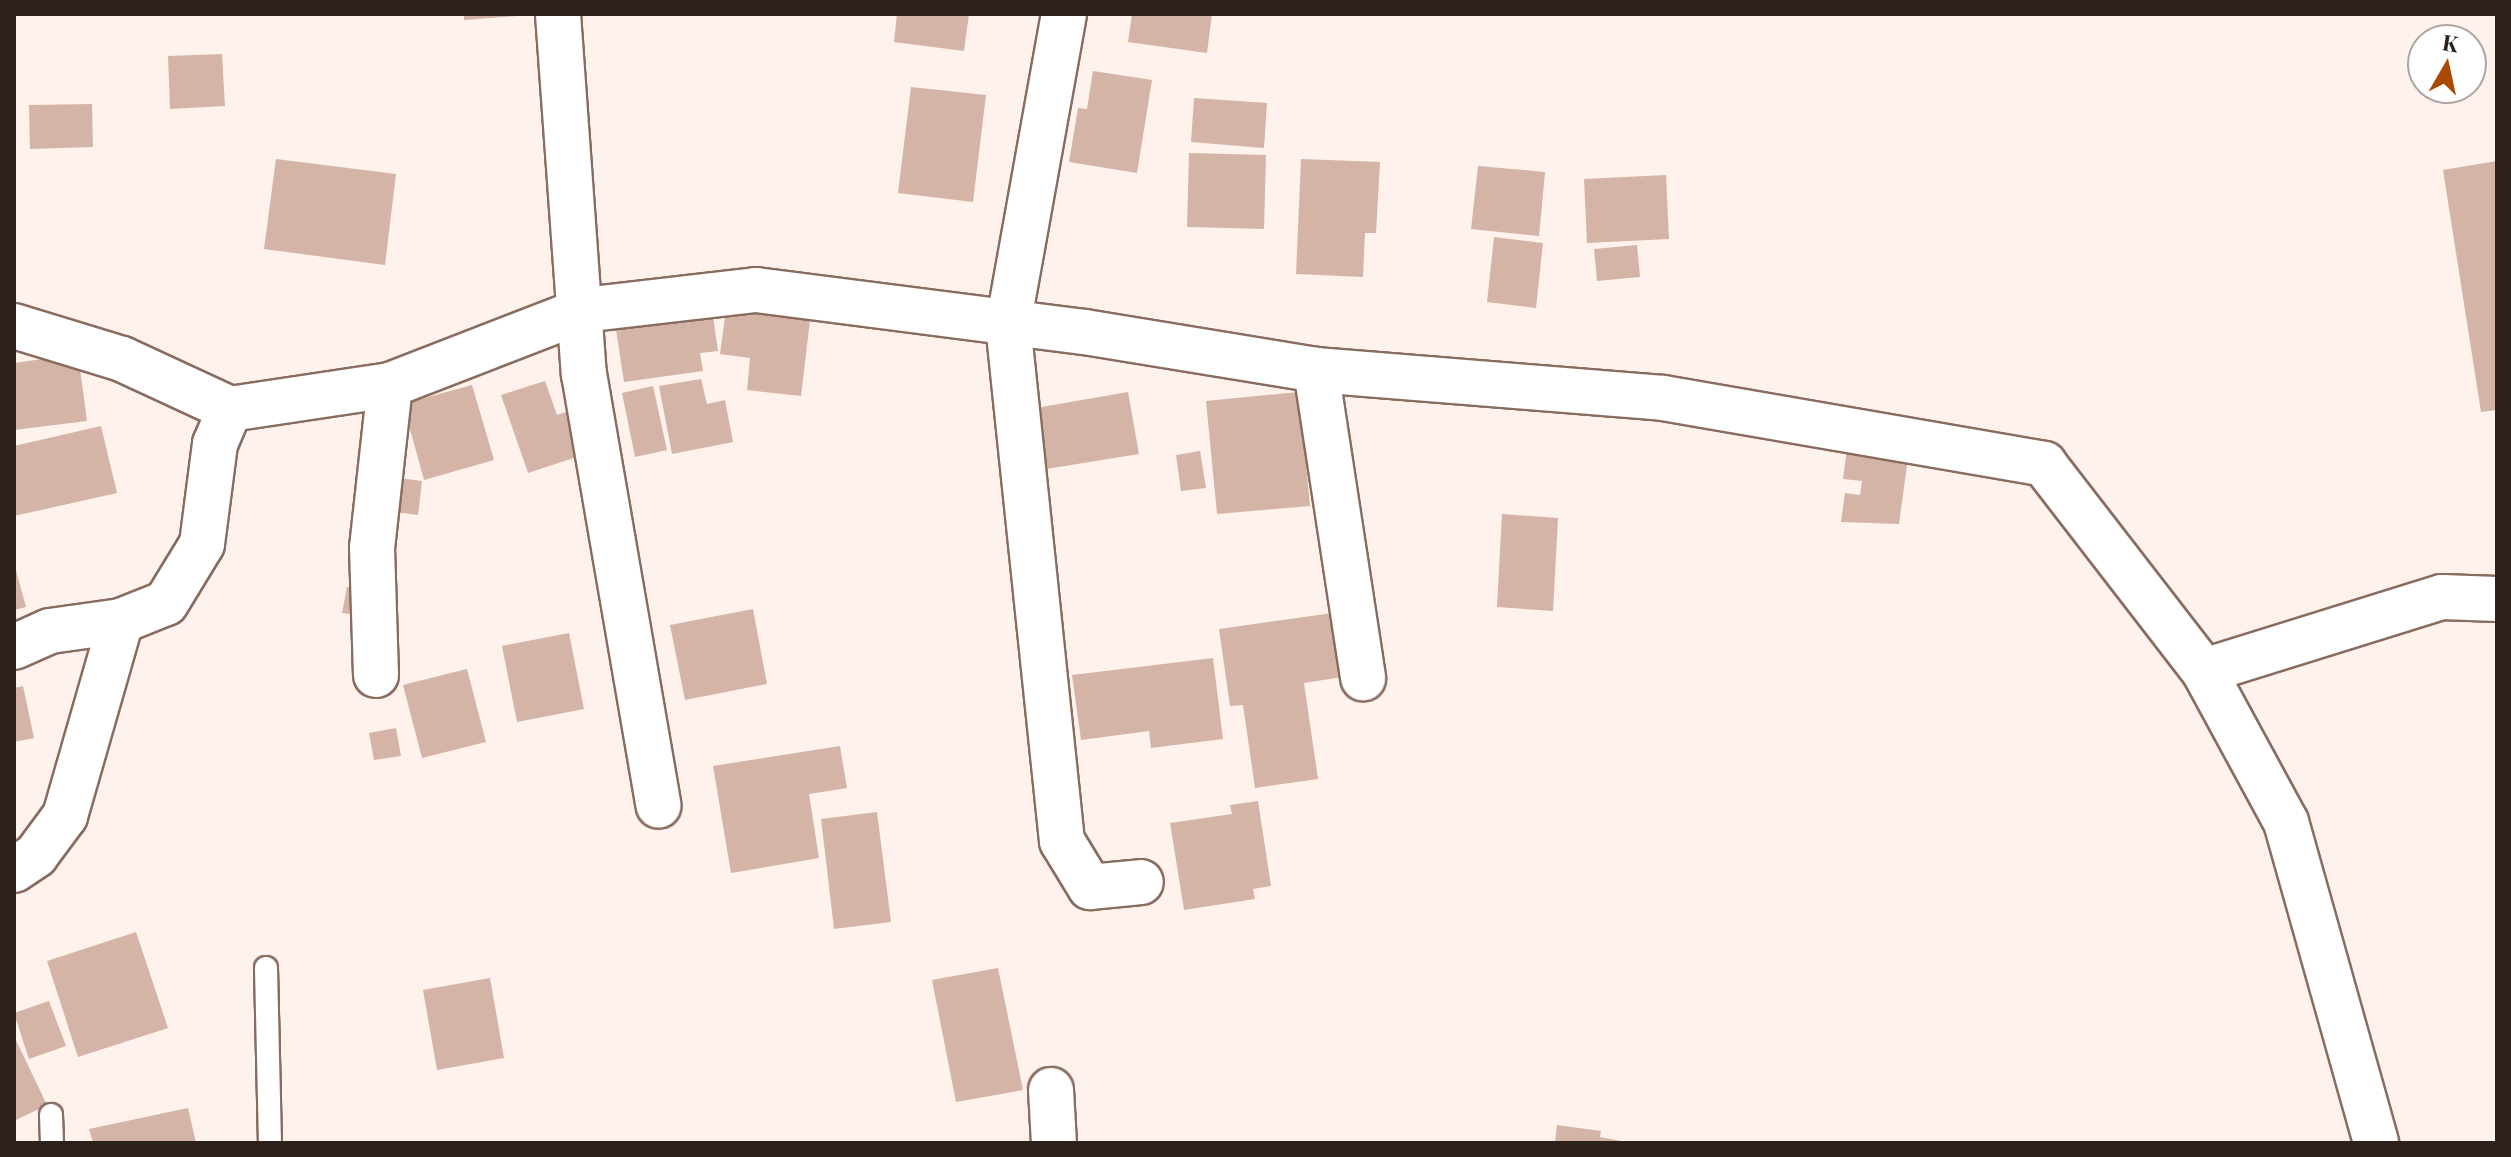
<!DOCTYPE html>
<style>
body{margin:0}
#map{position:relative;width:2511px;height:1157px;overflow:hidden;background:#fff1eb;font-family:"Playfair Display",serif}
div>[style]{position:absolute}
.building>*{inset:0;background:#d4b4a6}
.roads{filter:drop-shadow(2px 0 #886c5f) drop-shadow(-2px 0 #886c5f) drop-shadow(0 2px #886c5f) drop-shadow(0 -2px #886c5f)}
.service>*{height:22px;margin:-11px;padding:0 11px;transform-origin:11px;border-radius:11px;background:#fff}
.minor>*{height:44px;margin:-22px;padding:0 22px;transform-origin:22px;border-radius:22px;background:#fff}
span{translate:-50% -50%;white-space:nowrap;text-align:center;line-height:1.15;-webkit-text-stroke:7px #fff;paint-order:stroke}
.frame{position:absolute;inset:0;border:16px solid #2b201a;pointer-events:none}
.north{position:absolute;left:2407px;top:24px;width:80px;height:80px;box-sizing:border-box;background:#fff;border:2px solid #aaa6a3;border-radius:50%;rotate:9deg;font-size:22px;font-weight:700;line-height:32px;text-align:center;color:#2b201a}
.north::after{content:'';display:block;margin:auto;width:28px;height:36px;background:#aa4901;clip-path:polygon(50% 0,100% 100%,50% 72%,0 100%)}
</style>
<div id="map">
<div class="building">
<i style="clip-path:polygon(464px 14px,517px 14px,517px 16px,464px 20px)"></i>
<i style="clip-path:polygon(897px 14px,969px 14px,964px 51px,894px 42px)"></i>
<i style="clip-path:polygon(1132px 14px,1212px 14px,1207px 53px,1128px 42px)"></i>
<i style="clip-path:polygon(222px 54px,225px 106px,170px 109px,168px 56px)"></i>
<i style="clip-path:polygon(1093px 71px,1152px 80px,1137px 173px,1069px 162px,1078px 108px,1087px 109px)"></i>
<i style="clip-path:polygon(911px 87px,986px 95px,973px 202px,898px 193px)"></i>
<i style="clip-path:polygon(1194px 98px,1267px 103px,1264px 148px,1191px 142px)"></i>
<i style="clip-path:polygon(92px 104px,93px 147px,30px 149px,29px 105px)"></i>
<i style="clip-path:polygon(1189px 153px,1266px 155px,1264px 229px,1187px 227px)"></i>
<i style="clip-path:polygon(276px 159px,396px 174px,385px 265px,264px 249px)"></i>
<i style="clip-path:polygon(1301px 159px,1380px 162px,1376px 233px,1365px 233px,1363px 277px,1296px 274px)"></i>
<i style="clip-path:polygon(2497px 161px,2497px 410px,2481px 412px,2443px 170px)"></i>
<i style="clip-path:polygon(1478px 166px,1545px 172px,1539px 236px,1471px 229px)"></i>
<i style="clip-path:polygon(1666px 175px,1669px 239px,1587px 243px,1584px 179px)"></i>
<i style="clip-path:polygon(1494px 237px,1543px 243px,1536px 308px,1487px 302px)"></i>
<i style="clip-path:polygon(1637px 245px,1640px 277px,1597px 281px,1594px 249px)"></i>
<i style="clip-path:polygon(727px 302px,811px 312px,801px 396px,747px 390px,750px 358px,720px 354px)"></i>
<i style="clip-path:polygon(712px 309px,718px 351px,700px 353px,703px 371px,624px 382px,615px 323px)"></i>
<i style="clip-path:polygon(78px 354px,87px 421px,14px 430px,14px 363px)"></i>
<i style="clip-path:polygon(701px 379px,707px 404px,725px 400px,733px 442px,672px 454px,659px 386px)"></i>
<i style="clip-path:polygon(545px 381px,557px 415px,574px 409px,589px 453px,528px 473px,501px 395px)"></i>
<i style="clip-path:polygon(472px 385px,494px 460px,424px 480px,403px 404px)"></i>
<i style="clip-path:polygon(653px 386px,667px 450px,635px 457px,622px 393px)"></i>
<i style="clip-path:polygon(1128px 392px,1139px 454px,1040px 470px,1030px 409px)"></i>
<i style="clip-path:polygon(1299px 392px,1310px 506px,1217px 514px,1206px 401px)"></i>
<i style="clip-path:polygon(101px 426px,117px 493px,14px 516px,14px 446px)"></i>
<i style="clip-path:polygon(1847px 449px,1908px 458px,1899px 524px,1841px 522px,1845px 493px,1860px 495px,1862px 481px,1843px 479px)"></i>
<i style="clip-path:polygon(1200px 451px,1206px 488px,1181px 491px,1176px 455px)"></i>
<i style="clip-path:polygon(399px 478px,422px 481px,418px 515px,394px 512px)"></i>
<i style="clip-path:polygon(1502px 514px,1558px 518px,1553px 611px,1497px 607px)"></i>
<i style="clip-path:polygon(14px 563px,26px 607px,14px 610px)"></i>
<i style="clip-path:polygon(347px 587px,366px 591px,362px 616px,342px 613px)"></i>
<i style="clip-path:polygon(753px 609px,767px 684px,685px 700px,670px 625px)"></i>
<i style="clip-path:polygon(1333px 613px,1342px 677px,1304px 683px,1318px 779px,1255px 788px,1243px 705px,1230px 706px,1219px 629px)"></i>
<i style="clip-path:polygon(569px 633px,584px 709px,517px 722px,502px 646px)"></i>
<i style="clip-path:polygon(1213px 658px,1223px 739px,1151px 748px,1149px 731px,1081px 740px,1072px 675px)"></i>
<i style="clip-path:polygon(467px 669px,486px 742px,422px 758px,403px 685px)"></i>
<i style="clip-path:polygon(23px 686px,34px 738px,14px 742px,14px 688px)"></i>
<i style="clip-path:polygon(396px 728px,401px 756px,374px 760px,369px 733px)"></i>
<i style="clip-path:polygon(840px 746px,847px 788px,809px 794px,819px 858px,731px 873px,713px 766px)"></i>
<i style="clip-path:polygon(1258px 801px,1271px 886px,1253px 889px,1255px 899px,1184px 910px,1170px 823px,1232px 814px,1230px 805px)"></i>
<i style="clip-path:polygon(877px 812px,891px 922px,834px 929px,821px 819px)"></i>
<i style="clip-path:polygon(136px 932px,168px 1028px,78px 1057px,47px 961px)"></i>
<i style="clip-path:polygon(998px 968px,1023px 1090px,956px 1102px,932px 980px)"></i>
<i style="clip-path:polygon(490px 978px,504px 1058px,437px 1070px,423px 990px)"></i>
<i style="clip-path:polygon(49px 1001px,66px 1046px,29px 1059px,14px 1013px)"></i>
<i style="clip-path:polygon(14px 1036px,47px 1105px,14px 1121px)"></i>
<i style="clip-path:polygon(188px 1108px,196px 1143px,93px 1143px,89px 1129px)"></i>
<i style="clip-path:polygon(1557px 1125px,1601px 1131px,1600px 1137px,1632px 1143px,1555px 1143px)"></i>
</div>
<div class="roads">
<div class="service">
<i style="left:266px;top:968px;width:175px;rotate:88.7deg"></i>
<i style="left:51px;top:1115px;width:28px;rotate:88deg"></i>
</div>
<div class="minor">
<i style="left:558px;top:14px;width:361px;rotate:85.9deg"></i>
<i style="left:584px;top:374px;width:438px;rotate:80.2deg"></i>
<i style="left:1064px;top:14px;width:315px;rotate:100.2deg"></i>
<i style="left:1008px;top:324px;width:520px;rotate:84.04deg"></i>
<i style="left:1062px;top:841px;width:54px;rotate:58.7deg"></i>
<i style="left:1090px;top:887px;width:51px;rotate:-5.6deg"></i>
<i style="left:14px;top:326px;width:113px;rotate:17deg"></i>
<i style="left:122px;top:359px;width:119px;rotate:24.8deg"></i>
<i style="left:230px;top:409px;width:162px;rotate:-8.5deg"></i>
<i style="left:390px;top:385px;width:207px;rotate:-21.2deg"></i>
<i style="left:583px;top:310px;width:174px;rotate:-6.6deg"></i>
<i style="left:756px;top:290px;width:332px;rotate:7.3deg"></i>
<i style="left:1085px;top:332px;width:234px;rotate:9.3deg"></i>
<i style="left:1316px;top:370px;width:348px;rotate:4.6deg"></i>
<i style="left:1663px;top:398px;width:387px;rotate:9.8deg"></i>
<i style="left:2044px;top:464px;width:262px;rotate:52.3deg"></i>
<i style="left:2204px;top:671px;width:249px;rotate:-17.3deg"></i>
<i style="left:2442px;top:597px;width:55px;rotate:2.1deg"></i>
<i style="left:1316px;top:370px;width:312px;rotate:81.3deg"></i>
<i style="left:14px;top:647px;width:39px;rotate:-24deg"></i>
<i style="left:50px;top:631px;width:72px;rotate:-8deg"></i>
<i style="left:2204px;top:671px;width:172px;rotate:61.5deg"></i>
<i style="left:2286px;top:822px;width:333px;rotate:74.3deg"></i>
<i style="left:376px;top:675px;width:127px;rotate:-91.8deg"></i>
<i style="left:372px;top:548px;width:164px;rotate:-83.7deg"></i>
<i style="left:14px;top:870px;width:27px;rotate:-34deg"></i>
<i style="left:36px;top:855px;width:49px;rotate:-53.4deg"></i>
<i style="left:65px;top:816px;width:203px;rotate:-74deg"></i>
<i style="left:121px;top:621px;width:48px;rotate:-21.8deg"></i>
<i style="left:166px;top:603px;width:69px;rotate:-58.6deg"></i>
<i style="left:202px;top:544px;width:101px;rotate:-82.6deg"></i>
<i style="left:215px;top:444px;width:38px;rotate:-67deg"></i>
<i style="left:1051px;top:1090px;width:53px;rotate:86.8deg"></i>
</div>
</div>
<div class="frame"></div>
<div class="north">K</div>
</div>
